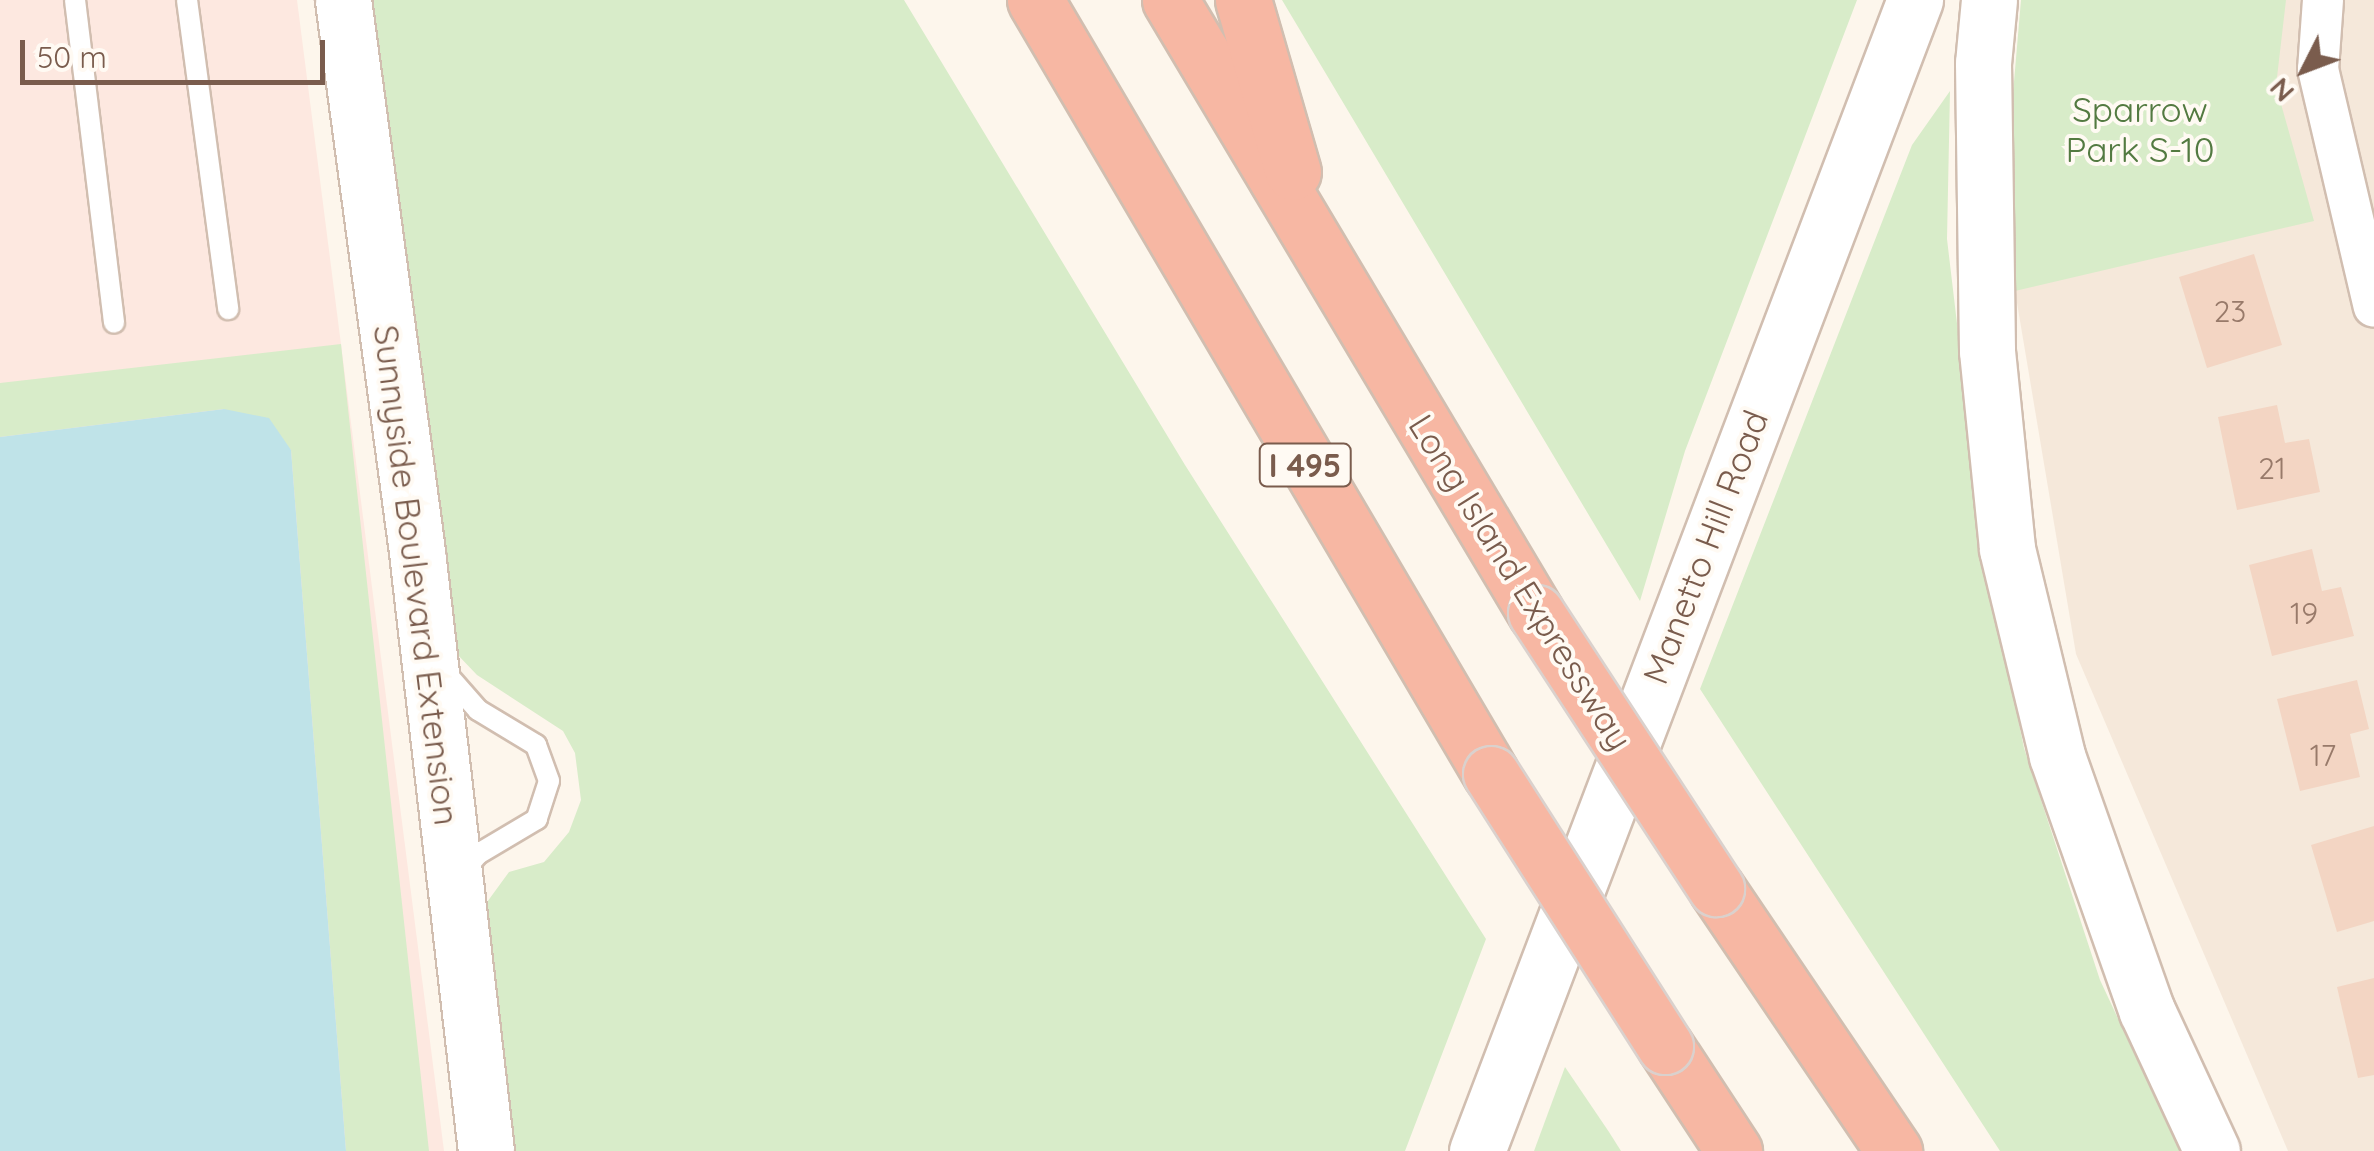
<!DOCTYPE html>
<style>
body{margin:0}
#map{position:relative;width:2374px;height:1151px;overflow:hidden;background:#fdf6ec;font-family:Quicksand,sans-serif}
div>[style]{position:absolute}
.residential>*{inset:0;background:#f5e8da}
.commercial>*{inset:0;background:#fde8e0}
.green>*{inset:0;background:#d8ecc9}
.water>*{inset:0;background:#bfe3e8}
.building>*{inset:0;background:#f3d5c3}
.roads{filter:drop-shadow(2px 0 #d1beb0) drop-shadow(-2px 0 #d1beb0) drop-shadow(0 2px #d1beb0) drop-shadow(0 -2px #d1beb0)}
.lane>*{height:20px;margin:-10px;padding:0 10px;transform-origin:10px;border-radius:10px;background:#fff}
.street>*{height:40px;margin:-20px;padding:0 20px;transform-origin:20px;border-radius:20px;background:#fff}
.secondary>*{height:55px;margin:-27.5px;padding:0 27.5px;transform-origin:27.5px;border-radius:27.5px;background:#fff}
.highway>*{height:55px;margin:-27.5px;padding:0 27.5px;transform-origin:27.5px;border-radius:27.5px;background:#f7b7a3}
.bridges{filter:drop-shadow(2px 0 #dad1cd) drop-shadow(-2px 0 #dad1cd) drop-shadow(0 2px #dad1cd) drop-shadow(0 -2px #dad1cd)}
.highway-bridge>*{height:55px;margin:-27.5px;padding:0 27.5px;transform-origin:27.5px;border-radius:27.5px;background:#f7b7a3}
span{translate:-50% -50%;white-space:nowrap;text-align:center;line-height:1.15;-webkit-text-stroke:8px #fffaf3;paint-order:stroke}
.number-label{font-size:30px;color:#987a6a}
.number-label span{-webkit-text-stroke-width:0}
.shield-label span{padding:2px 8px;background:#fffaf3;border:2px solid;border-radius:8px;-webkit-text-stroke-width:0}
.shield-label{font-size:32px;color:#7a5c4d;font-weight:700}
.park-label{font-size:35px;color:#537a41}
.street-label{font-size:35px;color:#7a5c4d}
.north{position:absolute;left:2254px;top:20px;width:100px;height:100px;-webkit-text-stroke:8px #fffaf3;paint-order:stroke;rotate:228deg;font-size:28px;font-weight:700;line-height:40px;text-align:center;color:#7a5c4d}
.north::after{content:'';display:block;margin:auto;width:35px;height:45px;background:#7a5c4d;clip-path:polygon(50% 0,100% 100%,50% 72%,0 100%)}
.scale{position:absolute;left:20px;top:40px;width:305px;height:45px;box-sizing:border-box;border:5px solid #7a5c4d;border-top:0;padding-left:12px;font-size:30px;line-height:35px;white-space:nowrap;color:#7a5c4d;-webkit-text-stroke:8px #fffaf3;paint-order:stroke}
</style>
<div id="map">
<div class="residential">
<i style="clip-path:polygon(2021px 0,2374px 0,2374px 1151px,2288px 1151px,2076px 654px,2015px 291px)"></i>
</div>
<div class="commercial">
<i style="clip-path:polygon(0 0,297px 0,444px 1151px,0 1151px)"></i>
</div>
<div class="green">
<i style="clip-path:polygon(370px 0,904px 0,1185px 465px,1486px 939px,1405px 1151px,513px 1151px,482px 909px,509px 872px,544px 862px,569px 832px,581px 800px,575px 753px,563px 731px,477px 675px,456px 653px,448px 625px)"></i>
<i style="clip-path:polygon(1282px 0,1857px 0,1685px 451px,1640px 601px)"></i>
<i style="clip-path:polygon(2021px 0,2286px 0,2276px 86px,2314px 221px,2015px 291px,2009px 140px)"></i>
<i style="clip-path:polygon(1950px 91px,1947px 239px,1983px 543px,2024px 748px,2100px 980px,2180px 1151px,2000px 1151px,1700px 689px,1912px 145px)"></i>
<i style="clip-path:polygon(341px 344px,429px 1151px,346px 1151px,291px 450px,224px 409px,0 437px,0 383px)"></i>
<i style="clip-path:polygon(1565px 1067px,1609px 1132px,1621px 1151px,1534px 1151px)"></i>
</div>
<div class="water">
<i style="clip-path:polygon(224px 409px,269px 418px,291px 450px,346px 1151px,0 1151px,0 437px)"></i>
</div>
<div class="building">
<i style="clip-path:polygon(2254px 254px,2282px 345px,2207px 368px,2179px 277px)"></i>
<i style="clip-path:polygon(2277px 405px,2285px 443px,2309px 439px,2320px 492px,2237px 510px,2218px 417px)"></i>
<i style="clip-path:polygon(2312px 549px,2322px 591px,2341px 587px,2354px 636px,2272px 656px,2249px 565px)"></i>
<i style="clip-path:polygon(2357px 680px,2369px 729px,2350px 734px,2360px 777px,2300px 791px,2277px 699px)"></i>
<i style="clip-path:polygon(2374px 826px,2374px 921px,2337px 932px,2311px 845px)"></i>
<i style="clip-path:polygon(2374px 978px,2374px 1075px,2358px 1078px,2337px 987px)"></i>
</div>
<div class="roads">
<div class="lane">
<i style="left:75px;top:0;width:325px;rotate:83.1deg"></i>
<i style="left:187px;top:0;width:312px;rotate:82.4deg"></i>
<i style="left:443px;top:670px;width:53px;rotate:48.8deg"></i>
<i style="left:478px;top:710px;width:68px;rotate:31.1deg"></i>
<i style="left:536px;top:745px;width:38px;rotate:70deg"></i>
<i style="left:549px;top:781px;width:40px;rotate:108deg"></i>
<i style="left:537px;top:819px;width:69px;rotate:149.3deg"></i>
<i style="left:478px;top:854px;width:23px;rotate:131deg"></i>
</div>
<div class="street">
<i style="left:2323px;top:0;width:69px;rotate:94.1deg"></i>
<i style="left:2318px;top:69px;width:244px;rotate:76.8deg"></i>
</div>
<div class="secondary">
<i style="left:343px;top:0;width:557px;rotate:82.36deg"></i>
<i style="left:417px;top:552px;width:603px;rotate:83.43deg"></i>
<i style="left:1989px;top:0;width:63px;rotate:95.4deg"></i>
<i style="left:1983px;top:63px;width:288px;rotate:89.2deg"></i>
<i style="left:1987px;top:351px;width:199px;rotate:84.2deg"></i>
<i style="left:2007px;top:549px;width:213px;rotate:76.4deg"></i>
<i style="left:2057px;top:756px;width:270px;rotate:70.6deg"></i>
<i style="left:2147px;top:1011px;width:154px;rotate:65.1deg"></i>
<i style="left:1477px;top:1151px;width:1232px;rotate:-69.17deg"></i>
</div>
<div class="highway">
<i style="left:1035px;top:0;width:898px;rotate:59.5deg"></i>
<i style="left:1170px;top:0;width:714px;rotate:59.16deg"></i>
<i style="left:1243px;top:0;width:179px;rotate:73.8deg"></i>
<i style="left:1716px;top:888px;width:318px;rotate:55.9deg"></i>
<i style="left:1665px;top:1046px;width:126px;rotate:56.7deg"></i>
</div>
</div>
<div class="bridges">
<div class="highway-bridge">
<i style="left:1536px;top:613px;width:329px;rotate:56.8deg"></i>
<i style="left:1491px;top:774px;width:323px;rotate:57.4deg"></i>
</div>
</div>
<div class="number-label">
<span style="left:2230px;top:311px">23</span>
<span style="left:2272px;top:468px">21</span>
<span style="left:2304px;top:613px">19</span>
<span style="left:2323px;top:755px">17</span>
</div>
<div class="shield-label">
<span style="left:1305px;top:465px">I 495</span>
</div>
<div class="park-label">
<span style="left:2140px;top:129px">Sparrow<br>Park S-10</span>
</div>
<div class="street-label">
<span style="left:1705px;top:547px;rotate:-69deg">Manetto Hill Road</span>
<span style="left:417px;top:575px;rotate:83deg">Sunnyside Boulevard Extension</span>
<span style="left:1521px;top:582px;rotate:58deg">Long Island Expressway</span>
</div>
<div class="north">N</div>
<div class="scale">50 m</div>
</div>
